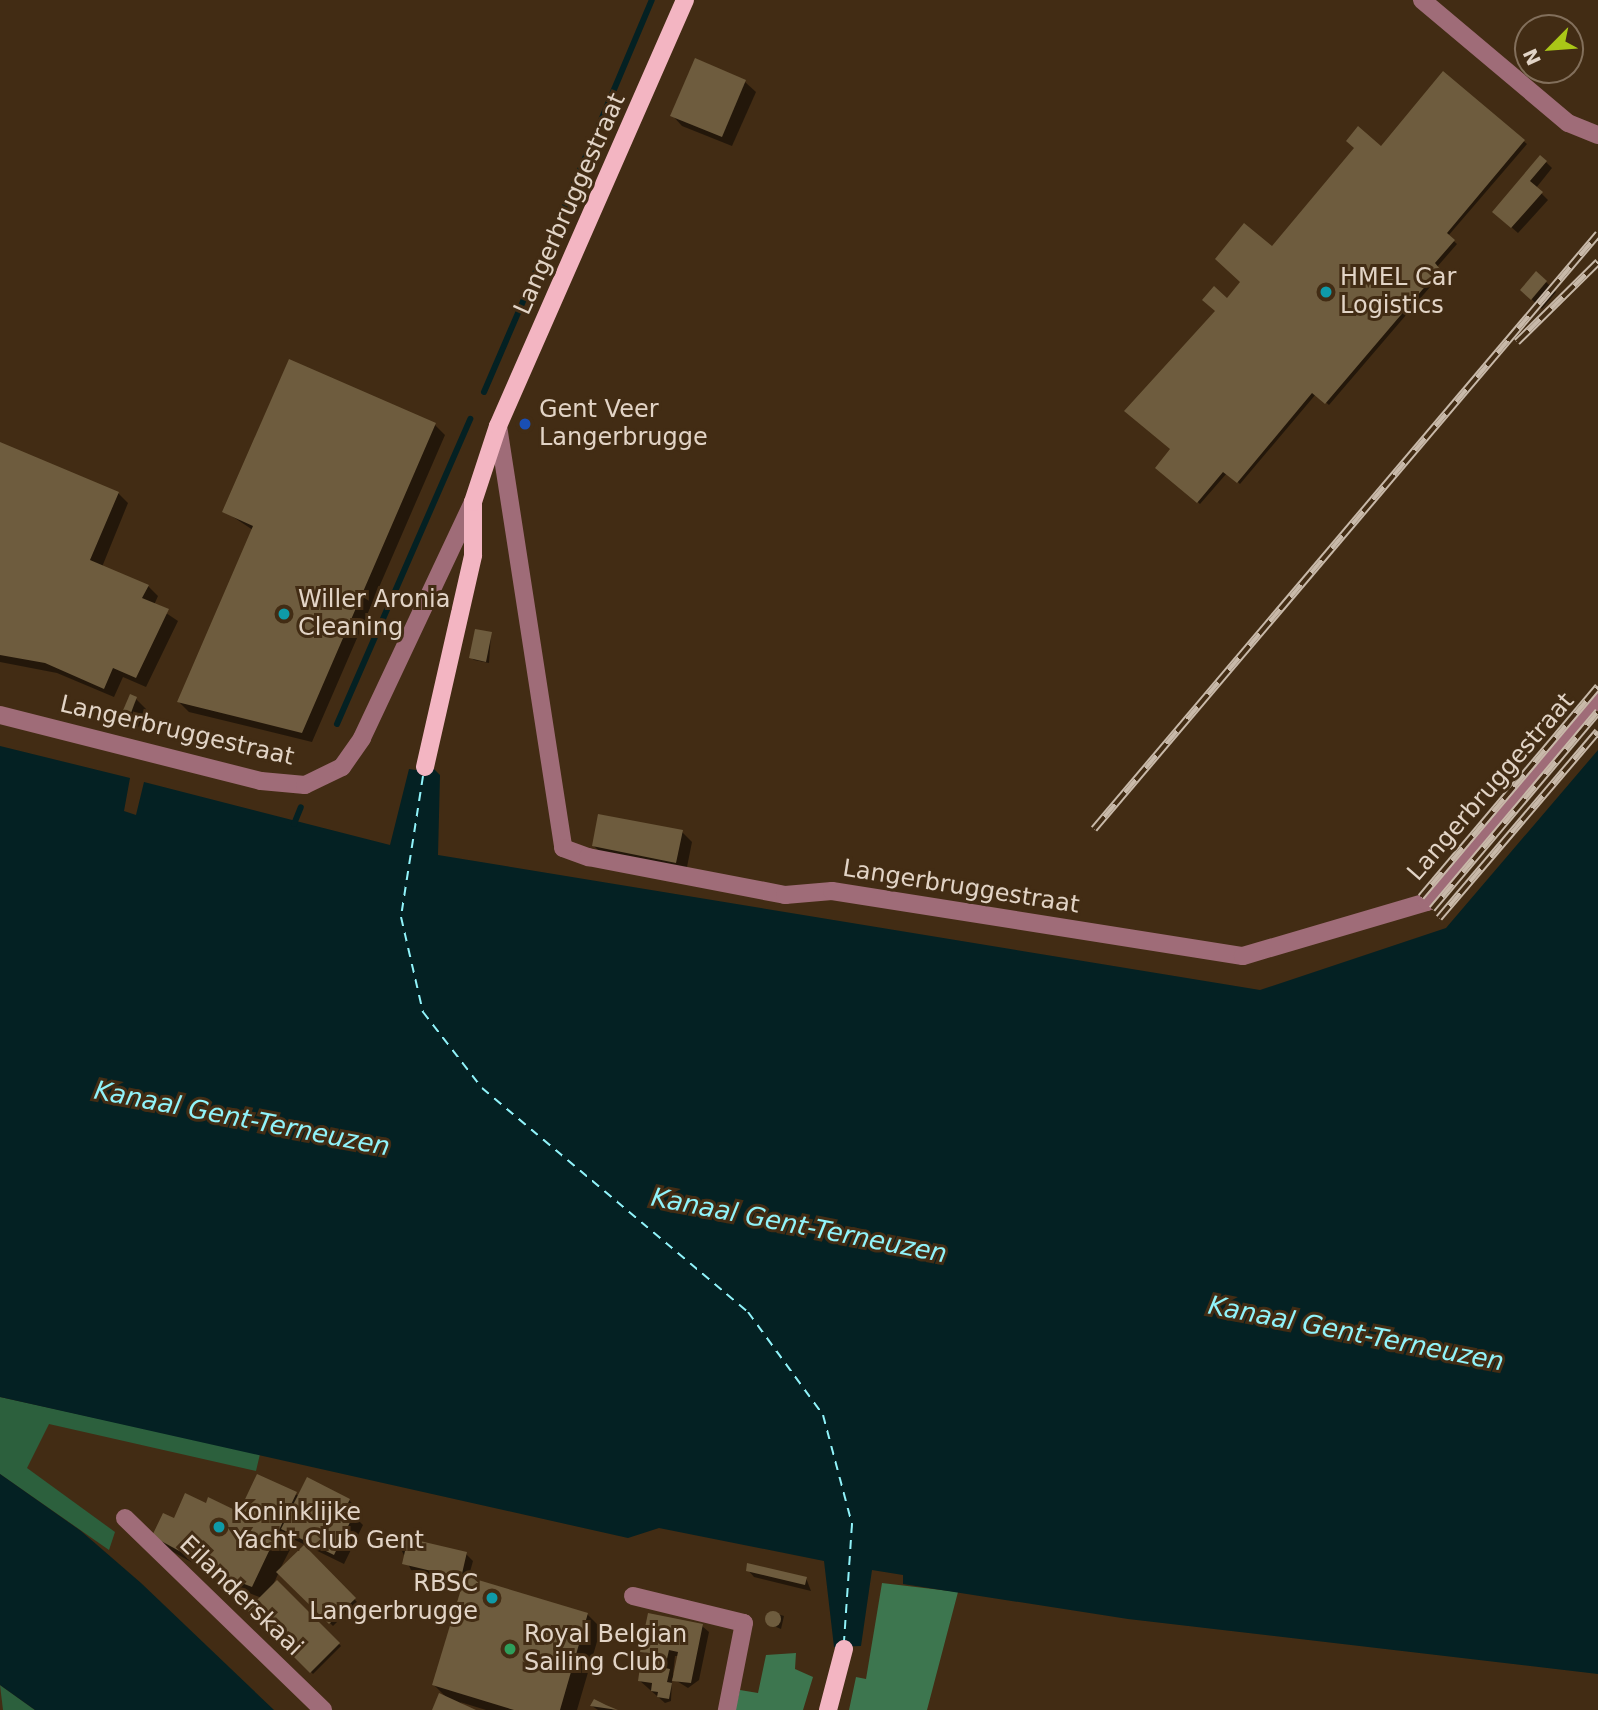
<!DOCTYPE html>
<style>
body{margin:0}
#map{position:relative;width:1598px;height:1710px;overflow:hidden;background:#422c14;font-family:"DejaVu Sans",sans-serif}
div>[style]{position:absolute}
.green>*{inset:0;background:#2c603d}
.forest>*{inset:0;background:#3d764f}
.water>*{inset:0;background:#042123}
.shadow>*{inset:0;background:#0007}
.stream>*{height:6px;margin:-3px;padding:0 3px;transform-origin:3px;border-radius:3px;background:#042123}
.ferry>*{height:2px;margin-top:-1px;transform-origin:0;background:repeating-linear-gradient(90deg,#90f3fa 0 9px,transparent 0 16px)}
.building>*{inset:0;background:#6e5c3e}
.round{border-radius:50%}
.minor>*{height:18px;margin:-9px;padding:0 9px;transform-origin:9px;border-radius:9px;background:#9f6c78}
.major>*{height:18px;margin:-9px;padding:0 9px;transform-origin:9px;border-radius:9px;background:#f3b5c2}
.rail>*{height:8px;margin-top:-4px;transform-origin:0;background:repeating-linear-gradient(90deg,#422c14 0 16px,#c8b9a9 0 32px);box-sizing:border-box;border-block:2px solid #c8b9a9}
.dots>*{width:19px;height:19px;translate:-50% -50%;box-sizing:border-box;border:4px solid #422c14;border-radius:50%}
span{translate:-50% -50%;white-space:nowrap;text-align:center;line-height:1.15;-webkit-text-stroke:6px #422c14;paint-order:stroke}
.street-label{font-size:24px;color:#e2d4c6}
.poi-label{font-size:24px;color:#e2d4c6}
.left{translate:0 -50%;text-align:left}
.right{translate:-100% -50%;text-align:right}
.water-label{font-size:26px;color:#90f3fa;font-style:italic}
.north{position:absolute;left:1514px;top:14px;width:70px;height:70px;box-sizing:border-box;background:#422c14;border:2px solid #826f5b;border-radius:50%;rotate:245deg;font-size:19px;font-weight:700;line-height:28px;text-align:center;color:#e2d4c6}
.north::after{content:'';display:block;margin:auto;width:24px;height:32px;background:#aac717;clip-path:polygon(50% 0,100% 100%,50% 72%,0 100%)}
</style>
<div id="map">
<div class="green">
<i style="clip-path:polygon(0 1397px,260px 1454px,256px 1471px,49px 1424px,27px 1468px,115px 1532px,109px 1550px,0 1474px)"></i>
<i style="clip-path:polygon(0 1685px,35px 1710px,3px 1710px)"></i>
</div>
<div class="forest">
<i style="clip-path:polygon(882px 1583px,958px 1592px,927px 1710px,849px 1710px,856px 1677px,866px 1679px)"></i>
<i style="clip-path:polygon(796px 1653px,795px 1669px,813px 1677px,803px 1710px,735px 1710px,740px 1690px,758px 1693px,766px 1655px)"></i>
</div>
<div class="water">
<i style="clip-path:polygon(0 746px,130px 778px,124px 811px,136px 815px,144px 782px,390px 845px,409px 769px,416px 770px,417px 766px,434px 769px,440px 775px,438px 855px,1260px 990px,1446px 928px,1598px 750px,1598px 1674px,1128px 1619px,903px 1584px,903px 1575px,872px 1570px,861px 1646px,834px 1647px,824px 1561px,659px 1528px,628px 1538px,0 1397px)"></i>
<i style="clip-path:polygon(0 1474px,81px 1531px,141px 1583px,274px 1710px,35px 1710px,0 1685px)"></i>
</div>
<div class="shadow">
<i style="clip-path:polygon(696px 60px,745px 82px,756px 92px,732px 146px,682px 126px,672px 115px)"></i>
<i style="clip-path:polygon(1444px 74px,1527px 144px,1448px 236px,1457px 244px,1437px 267px,1442px 273px,1329px 405px,1316px 394px,1240px 484px,1227px 473px,1200px 504px,1157px 468px,1172px 449px,1227px 300px,1272px 248px,1381px 149px)"></i>
<i style="clip-path:polygon(1546px 162px,1552px 168px,1536px 188px,1548px 200px,1518px 233px,1494px 212px)"></i>
<i style="clip-path:polygon(1546px 282px,1556px 292px,1542px 309px,1522px 290px)"></i>
<i style="clip-path:polygon(435px 425px,445px 435px,312px 742px,189px 712px,179px 702px,253px 530px,224px 511px)"></i>
<i style="clip-path:polygon(0 443px,118px 493px,128px 503px,102px 567px,148px 586px,158px 596px,154px 605px,178px 621px,146px 687px,123px 677px,114px 697px,57px 673px,0 662px)"></i>
<i style="clip-path:polygon(491px 634px,489px 663px,474px 660px,471px 657px)"></i>
<i style="clip-path:polygon(136px 699px,146px 709px,139px 727px,123px 715px)"></i>
<i style="clip-path:polygon(682px 832px,692px 842px,686px 872px,604px 856px,594px 846px)"></i>
<i style="clip-path:polygon(258px 1476px,299px 1496px,349px 1500px,359px 1511px,356px 1518px,363px 1525px,344px 1564px,295px 1540px,280px 1569px,304px 1547px,357px 1602px,333px 1626px,279px 1572px,272px 1587px,277px 1582px,341px 1646px,313px 1674px,249px 1610px,262px 1598px,226px 1584px,209px 1567px,207px 1571px,168px 1549px,154px 1535px,207px 1505px,239px 1514px)"></i>
<i style="clip-path:polygon(401px 1549px,466px 1554px,473px 1561px,468px 1579px,587px 1614px,601px 1628px,577px 1710px,486px 1710px,460px 1702px,471px 1710px,434px 1710px,448px 1699px,434px 1685px,464px 1583px,411px 1570px)"></i>
<i style="clip-path:polygon(748px 1570px,806px 1578px,811px 1591px,754px 1577px)"></i>
<i style="clip-path:polygon(771px 1612px,784px 1616px,781px 1629px,769px 1624px)"></i>
<i style="clip-path:polygon(evenodd,702px 1626px,709px 1632px,699px 1680px,688px 1688px,672px 1678px,671px 1701px,665px 1703px,640px 1681px,653px 1668px,651px 1655px,642px 1651px,702px 1626px,675px 1656px,679px 1656px,675px 1675px,673px 1674px,675px 1656px)"></i>
<i style="clip-path:polygon(594px 1702px,614px 1710px,598px 1710px,592px 1706px)"></i>
</div>
<div class="stream">
<i style="left:561px;top:215px;width:233px;rotate:-67.1deg"></i>
<i style="left:484px;top:392px;width:134px;rotate:-66.7deg"></i>
<i style="left:337px;top:724px;width:333px;rotate:-66.4deg"></i>
<i style="left:294px;top:824px;width:18px;rotate:-68deg"></i>
</div>
<div class="ferry">
<i style="left:423px;top:776px;width:143px;rotate:98.9deg"></i>
<i style="left:401px;top:917px;width:98px;rotate:77deg"></i>
<i style="left:423px;top:1012px;width:96px;rotate:52.2deg"></i>
<i style="left:482px;top:1088px;width:348px;rotate:40.1deg"></i>
<i style="left:748px;top:1312px;width:127px;rotate:53.9deg"></i>
<i style="left:823px;top:1415px;width:113px;rotate:75.1deg"></i>
<i style="left:852px;top:1524px;width:117px;rotate:93.9deg"></i>
</div>
<div class="building">
<i style="clip-path:polygon(695px 58px,746px 80px,722px 137px,670px 116px)"></i>
<i style="clip-path:polygon(1443px 71px,1525px 140px,1447px 233px,1455px 240px,1435px 263px,1440px 269px,1325px 404px,1312px 393px,1237px 483px,1223px 472px,1197px 503px,1155px 468px,1170px 449px,1124px 411px,1215px 311px,1202px 300px,1214px 286px,1227px 298px,1240px 282px,1215px 259px,1244px 223px,1272px 246px,1354px 148px,1346px 141px,1358px 126px,1381px 146px)"></i>
<i style="clip-path:polygon(1540px 155px,1547px 161px,1530px 181px,1543px 192px,1511px 228px,1492px 212px)"></i>
<i style="clip-path:polygon(1536px 271px,1547px 281px,1531px 300px,1520px 290px)"></i>
<i style="clip-path:polygon(289px 359px,436px 423px,302px 733px,177px 702px,253px 526px,222px 512px)"></i>
<i style="clip-path:polygon(0 442px,119px 492px,90px 560px,149px 585px,142px 598px,169px 609px,136px 678px,113px 668px,104px 689px,45px 663px,0 655px)"></i>
<i style="clip-path:polygon(475px 629px,492px 632px,486px 662px,469px 658px)"></i>
<i style="clip-path:polygon(130px 694px,137px 697px,129px 718px,121px 715px)"></i>
<i style="clip-path:polygon(598px 814px,683px 830px,676px 863px,592px 846px)"></i>
<i style="clip-path:polygon(257px 1474px,297px 1492px,252px 1587px,211px 1571px,195px 1555px,192px 1558px,152px 1536px,163px 1513px,174px 1518px,185px 1493px,206px 1503px,208px 1497px,239px 1512px)"></i>
<i style="clip-path:polygon(307px 1477px,350px 1499px,345px 1509px,354px 1514px,334px 1555px,281px 1529px)"></i>
<i style="clip-path:polygon(403px 1537px,467px 1552px,461px 1578px,402px 1564px,405px 1551px,399px 1550px)"></i>
<i style="clip-path:polygon(304px 1545px,356px 1598px,329px 1624px,276px 1572px)"></i>
<i style="clip-path:polygon(747px 1563px,807px 1577px,805px 1585px,746px 1571px)"></i>
<i style="clip-path:polygon(465px 1576px,588px 1613px,560px 1710px,514px 1710px,432px 1685px)"></i>
<i style="clip-path:polygon(277px 1580px,340px 1643px,310px 1673px,247px 1610px)"></i>
<i class="round" style="left:765px;top:1611px;width:16px;height:16px"></i>
<i style="clip-path:polygon(648px 1613px,703px 1624px,691px 1683px,672px 1681px,678px 1652px,669px 1650px,665px 1668px,670px 1669px,667px 1682px,672px 1683px,669px 1699px,657px 1697px,658px 1692px,651px 1691px,652px 1683px,638px 1681px,640px 1667px,656px 1667px,647px 1665px,649px 1653px,640px 1652px)"></i>
<i style="clip-path:polygon(439px 1693px,476px 1710px,432px 1710px)"></i>
<i style="clip-path:polygon(594px 1699px,606px 1705px,618px 1710px,590px 1706px)"></i>
</div>
<div class="minor">
<i style="left:1422px;top:0;width:191px;rotate:40.1deg"></i>
<i style="left:1568px;top:123px;width:32px;rotate:22deg"></i>
<i style="left:498px;top:426px;width:427px;rotate:81.2deg"></i>
<i style="left:563px;top:848px;width:27px;rotate:20deg"></i>
<i style="left:588px;top:857px;width:201px;rotate:10.9deg"></i>
<i style="left:785px;top:895px;width:47px;rotate:-4.9deg"></i>
<i style="left:832px;top:891px;width:416px;rotate:9deg"></i>
<i style="left:1243px;top:956px;width:192px;rotate:-16.4deg"></i>
<i style="left:1427px;top:902px;width:265px;rotate:-49.8deg"></i>
<i style="left:0;top:715px;width:269px;rotate:14.2deg"></i>
<i style="left:261px;top:781px;width:44px;rotate:5.2deg"></i>
<i style="left:305px;top:785px;width:41px;rotate:-25.9deg"></i>
<i style="left:342px;top:767px;width:35px;rotate:-55deg"></i>
<i style="left:362px;top:738px;width:261px;rotate:-64.8deg"></i>
<i style="left:125px;top:1518px;width:276px;rotate:44.1deg"></i>
<i style="left:633px;top:1596px;width:114px;rotate:13.7deg"></i>
<i style="left:744px;top:1623px;width:89px;rotate:101.1deg"></i>
</div>
<div class="major">
<i style="left:425px;top:767px;width:217px;rotate:-77.2deg"></i>
<i style="left:473px;top:555px;width:53px;rotate:-90deg"></i>
<i style="left:473px;top:502px;width:80px;rotate:-71.8deg"></i>
<i style="left:498px;top:426px;width:465px;rotate:-66.3deg"></i>
<i style="left:828px;top:1710px;width:63px;rotate:-75.3deg"></i>
</div>
<div class="rail">
<i style="left:1517px;top:342px;width:114px;rotate:-44.6deg"></i>
<i style="left:1094px;top:829px;width:780px;rotate:-49.73deg"></i>
<i style="left:1421px;top:897px;width:275px;rotate:-49.9deg"></i>
<i style="left:1432px;top:909px;width:258px;rotate:-49.9deg"></i>
<i style="left:1439px;top:918px;width:245px;rotate:-49.6deg"></i>
</div>
<div class="dots">
<i style="left:1326px;top:292px;background:#0f9aa8"></i>
<i style="left:525px;top:424px;background:#1a4fb4"></i>
<i style="left:284px;top:614px;background:#0f9aa8"></i>
<i style="left:219px;top:1527px;background:#0f9aa8"></i>
<i style="left:492px;top:1598px;background:#0f9aa8"></i>
<i style="left:510px;top:1649px;background:#2e9e5b"></i>
</div>
<div class="street-label">
<span style="left:570px;top:204px;rotate:-66deg">Langerbruggestraat</span>
<span style="left:177px;top:731px;rotate:13deg">Langerbruggestraat</span>
<span style="left:1491px;top:787px;rotate:-49deg">Langerbruggestraat</span>
<span style="left:961px;top:887px;rotate:9deg">Langerbruggestraat</span>
<span style="left:241px;top:1596px;rotate:44deg">Eilanderskaai</span>
</div>
<div class="poi-label">
<span class="left" style="left:1340px;top:292px">HMEL Car<br>Logistics</span>
<span class="left" style="left:539px;top:424px">Gent Veer<br>Langerbrugge</span>
<span class="left" style="left:298px;top:614px">Willer Aronia<br>Cleaning</span>
<span class="left" style="left:233px;top:1527px">Koninklijke<br>Yacht Club Gent</span>
<span class="right" style="left:478px;top:1598px">RBSC<br>Langerbrugge</span>
<span class="left" style="left:524px;top:1649px">Royal Belgian<br>Sailing Club</span>
</div>
<div class="water-label">
<span style="left:242px;top:1119px;rotate:11deg">Kanaal Gent-Terneuzen</span>
<span style="left:799px;top:1226px;rotate:11deg">Kanaal Gent-Terneuzen</span>
<span style="left:1356px;top:1334px;rotate:11deg">Kanaal Gent-Terneuzen</span>
</div>
<div class="north">N</div>
</div>
